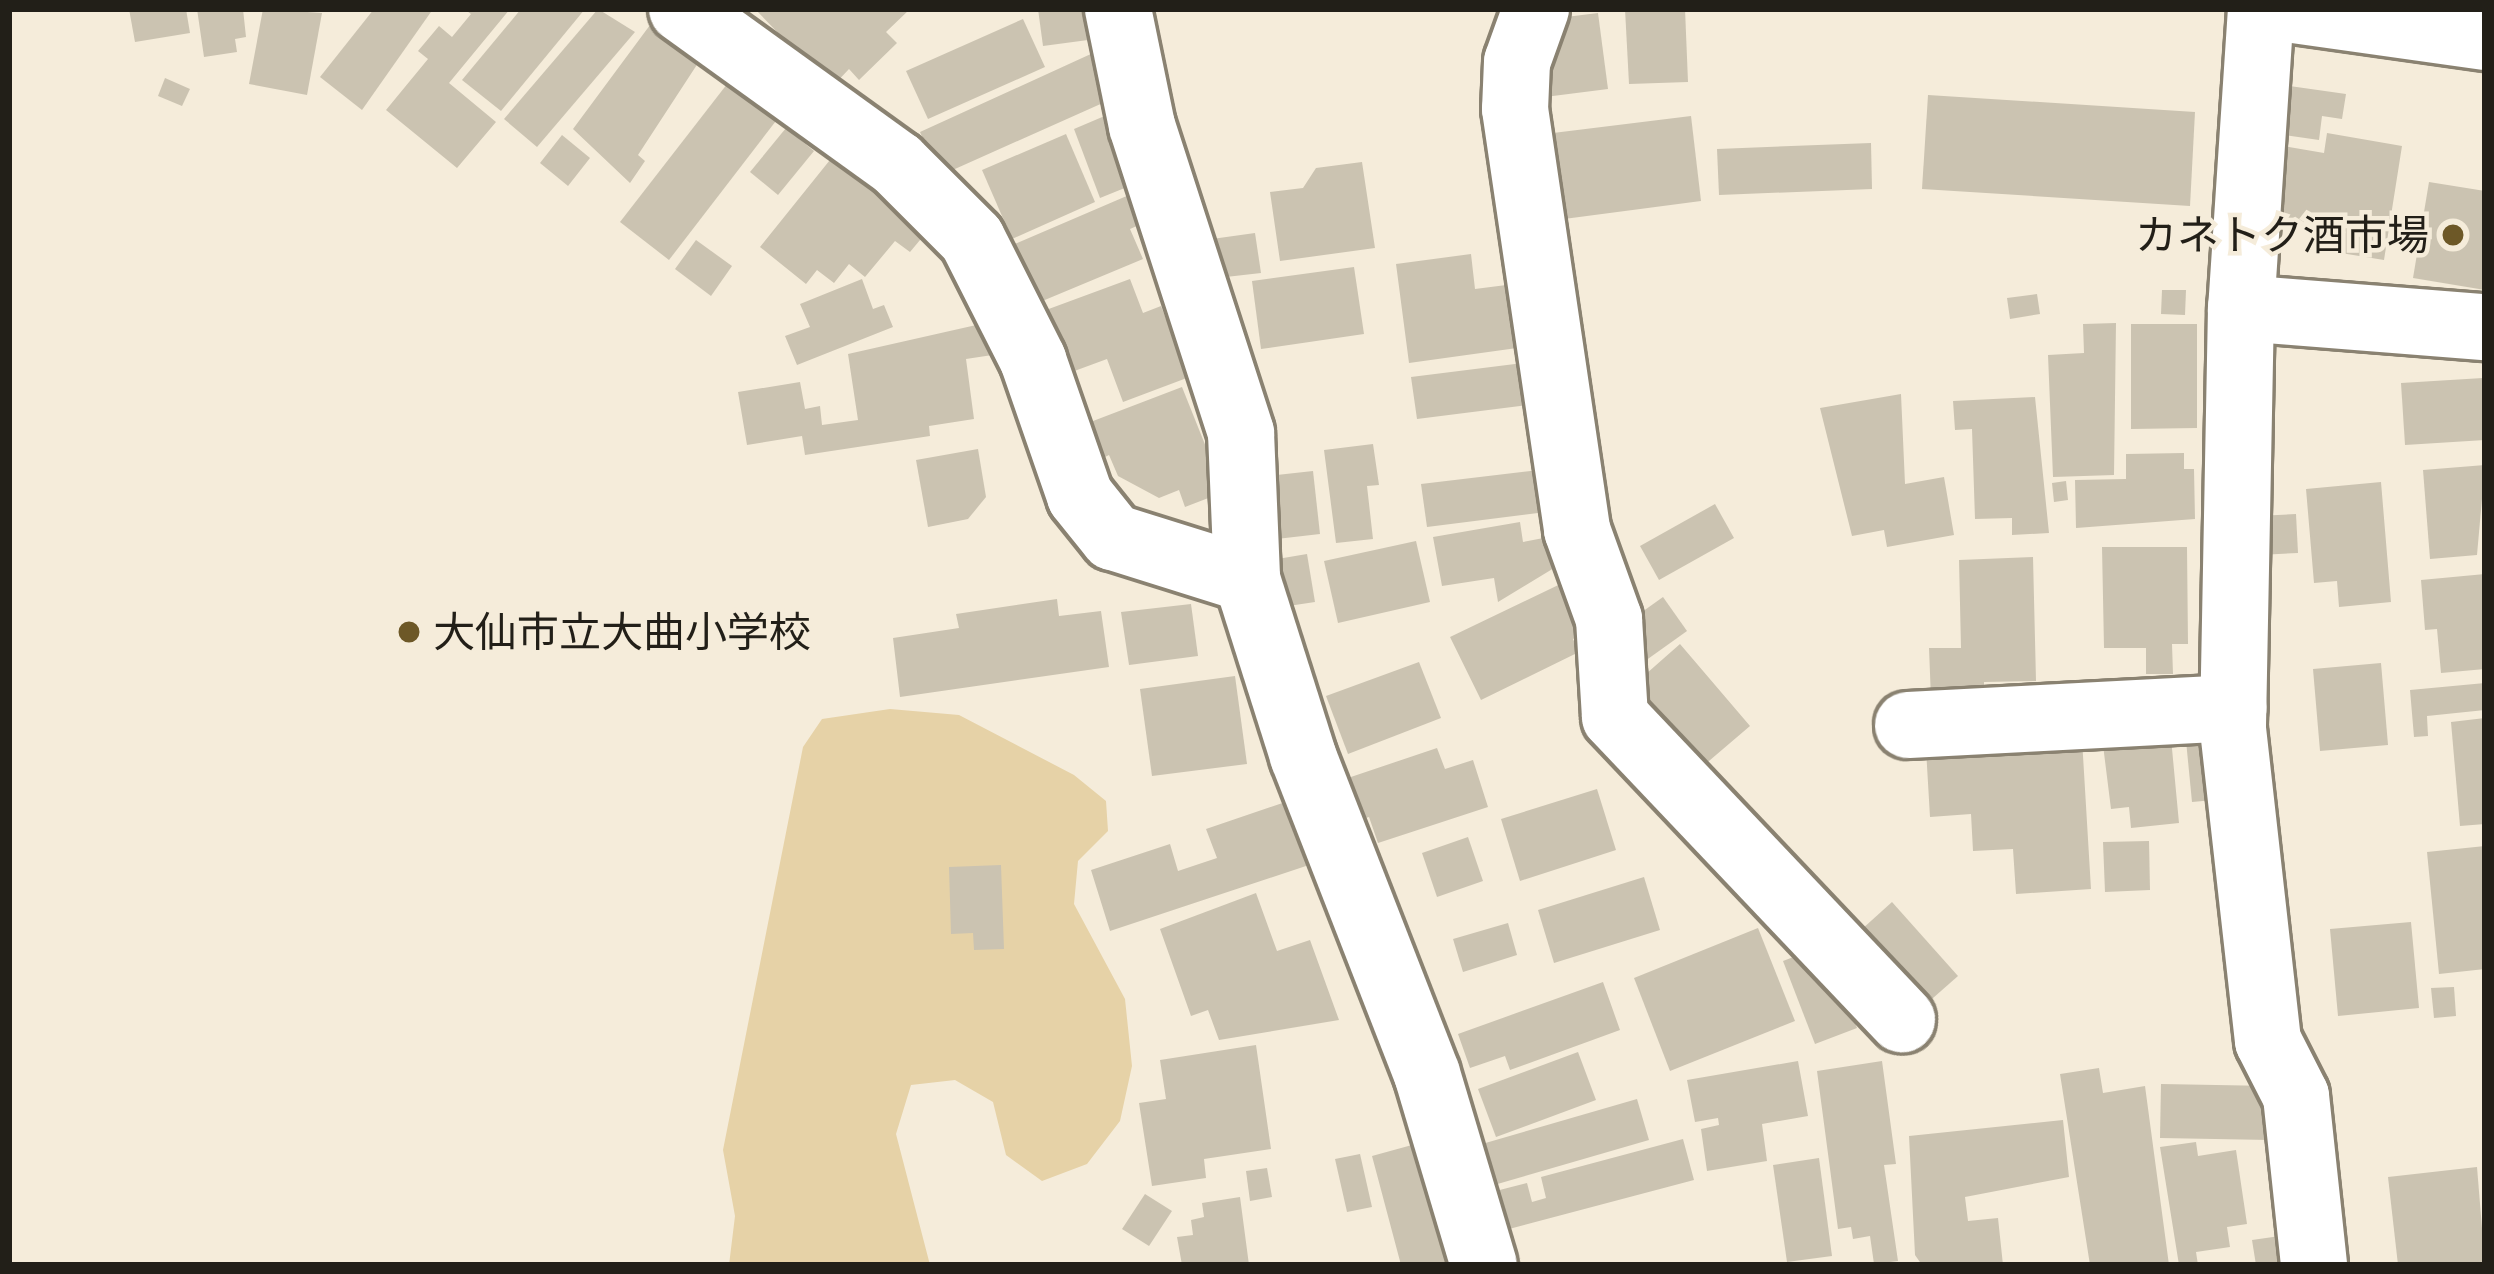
<!DOCTYPE html>
<meta charset="utf-8">
<style>
body{margin:0}
#map{position:relative;width:2494px;height:1274px;overflow:hidden;background:#f5ecda;font-family:Cabin,"Noto Sans JP",sans-serif}
div>[style]{position:absolute}
.green>*{inset:0;background:#e6d2a7}
.building>*{inset:0;background:#cbc3b1}
.roads{filter:drop-shadow(3px 0 #8a8271) drop-shadow(-3px 0 #8a8271) drop-shadow(0 3px #8a8271) drop-shadow(0 -3px #8a8271)}
.minor>*{height:66px;margin:-33px;padding:0 33px;transform-origin:33px;border-radius:33px;background:#fff}
.major>*{height:66px;margin:-33px;padding:0 33px;transform-origin:33px;border-radius:33px;background:#fff}
.dots>*{width:33px;height:33px;translate:-50% -50%;box-sizing:border-box;border:6px solid #f5ecda;border-radius:50%}
span{translate:-50% -50%;white-space:nowrap;text-align:center;line-height:1.15;-webkit-text-stroke:9px #f5ecda;paint-order:stroke}
.poi-label{font-size:42px;color:#221f18}
.right{translate:-100% -50%;text-align:right}
.left{translate:0 -50%;text-align:left}
.frame{position:absolute;inset:0;border:12px solid #221f18;pointer-events:none}
</style>
<div id="map">
<div class="green">
<i style="clip-path:polygon(890px 709px,959px 715px,1074px 775px,1106px 801px,1108px 831px,1078px 861px,1074px 904px,1125px 999px,1132px 1066px,1120px 1121px,1087px 1164px,1042px 1181px,1006px 1155px,993px 1102px,955px 1080px,911px 1085px,896px 1134px,930px 1265px,729px 1265px,735px 1216px,723px 1150px,803px 747px,822px 719px)"></i>
</div>
<div class="building">
<i style="clip-path:polygon(129px 9px,186px 9px,190px 33px,135px 42px)"></i>
<i style="clip-path:polygon(197px 9px,243px 9px,246px 37px,235px 39px,237px 52px,204px 57px)"></i>
<i style="clip-path:polygon(263px 9px,322px 13px,307px 95px,249px 84px)"></i>
<i style="clip-path:polygon(374px 9px,433px 9px,362px 110px,320px 77px)"></i>
<i style="clip-path:polygon(464px 9px,510px 9px,449px 83px,496px 122px,457px 168px,386px 110px,428px 59px,418px 51px,439px 26px,452px 37px,471px 14px)"></i>
<i style="clip-path:polygon(521px 9px,585px 9px,501px 111px,462px 80px)"></i>
<i style="clip-path:polygon(598px 9px,635px 32px,537px 147px,504px 119px)"></i>
<i style="clip-path:polygon(755px 9px,910px 9px,886px 32px,897px 43px,859px 80px,849px 69px,831px 88px)"></i>
<i style="clip-path:polygon(1038px 9px,1099px 9px,1103px 38px,1043px 46px)"></i>
<i style="clip-path:polygon(1625px 9px,1685px 9px,1688px 82px,1629px 84px)"></i>
<i style="clip-path:polygon(1598px 13px,1608px 89px,1537px 98px,1566px 17px)"></i>
<i style="clip-path:polygon(1023px 19px,1045px 67px,928px 119px,906px 71px)"></i>
<i style="clip-path:polygon(653px 21px,702px 57px,638px 155px,645px 161px,630px 183px,573px 129px)"></i>
<i style="clip-path:polygon(1093px 53px,1114px 98px,946px 173px,938px 154px,931px 157px,920px 132px)"></i>
<i style="clip-path:polygon(165px 78px,190px 89px,182px 106px,158px 96px)"></i>
<i style="clip-path:polygon(731px 79px,779px 117px,669px 260px,620px 222px)"></i>
<i style="clip-path:polygon(2283px 85px,2346px 94px,2342px 119px,2322px 116px,2319px 140px,2277px 134px)"></i>
<i style="clip-path:polygon(1928px 95px,2195px 112px,2190px 206px,1922px 189px)"></i>
<i style="clip-path:polygon(1114px 112px,1142px 181px,1100px 198px,1074px 129px)"></i>
<i style="clip-path:polygon(1691px 116px,1701px 201px,1564px 219px,1553px 133px)"></i>
<i style="clip-path:polygon(786px 128px,814px 151px,778px 195px,750px 172px)"></i>
<i style="clip-path:polygon(2327px 133px,2402px 146px,2384px 260px,2310px 248px,2313px 229px,2270px 222px,2283px 146px,2324px 153px)"></i>
<i style="clip-path:polygon(1066px 134px,1095px 202px,1012px 239px,982px 170px)"></i>
<i style="clip-path:polygon(562px 135px,590px 158px,568px 186px,540px 163px)"></i>
<i style="clip-path:polygon(1871px 143px,1872px 189px,1719px 195px,1717px 149px)"></i>
<i style="clip-path:polygon(842px 145px,935px 222px,910px 252px,895px 241px,865px 277px,849px 264px,834px 283px,817px 270px,806px 284px,760px 247px)"></i>
<i style="clip-path:polygon(1362px 162px,1375px 248px,1280px 261px,1270px 192px,1303px 188px,1316px 168px)"></i>
<i style="clip-path:polygon(2429px 182px,2485px 191px,2485px 290px,2413px 278px)"></i>
<i style="clip-path:polygon(1143px 189px,1155px 218px,1130px 229px,1143px 259px,1028px 307px,1003px 249px)"></i>
<i style="clip-path:polygon(1255px 233px,1261px 273px,1217px 278px,1212px 239px)"></i>
<i style="clip-path:polygon(696px 240px,732px 266px,711px 296px,675px 269px)"></i>
<i style="clip-path:polygon(1471px 254px,1475px 289px,1522px 283px,1531px 346px,1409px 363px,1396px 264px)"></i>
<i style="clip-path:polygon(1354px 267px,1364px 334px,1261px 349px,1252px 281px)"></i>
<i style="clip-path:polygon(862px 279px,873px 309px,884px 305px,893px 327px,797px 365px,785px 336px,810px 327px,800px 304px)"></i>
<i style="clip-path:polygon(1130px 279px,1143px 313px,1161px 306px,1166px 319px,1178px 315px,1208px 370px,1123px 402px,1107px 359px,1050px 380px,1027px 317px)"></i>
<i style="clip-path:polygon(2162px 290px,2186px 290px,2185px 315px,2161px 314px)"></i>
<i style="clip-path:polygon(2037px 294px,2040px 314px,2010px 319px,2007px 298px)"></i>
<i style="clip-path:polygon(994px 321px,999px 354px,966px 359px,974px 419px,929px 426px,930px 436px,805px 455px,802px 436px,747px 445px,738px 392px,800px 382px,805px 409px,820px 406px,822px 425px,858px 420px,848px 354px)"></i>
<i style="clip-path:polygon(2116px 323px,2114px 475px,2053px 477px,2048px 355px,2084px 353px,2083px 324px)"></i>
<i style="clip-path:polygon(2131px 324px,2197px 324px,2197px 428px,2131px 429px)"></i>
<i style="clip-path:polygon(1523px 363px,1527px 405px,1417px 419px,1411px 377px)"></i>
<i style="clip-path:polygon(2483px 378px,2485px 440px,2405px 445px,2401px 383px)"></i>
<i style="clip-path:polygon(1182px 387px,1224px 492px,1185px 507px,1179px 490px,1159px 498px,1118px 476px,1109px 455px,1095px 462px,1080px 426px)"></i>
<i style="clip-path:polygon(1901px 394px,1905px 484px,1944px 477px,1954px 535px,1887px 547px,1884px 530px,1852px 536px,1820px 408px)"></i>
<i style="clip-path:polygon(2035px 397px,2049px 533px,2012px 535px,2012px 518px,1975px 519px,1972px 429px,1955px 430px,1953px 401px)"></i>
<i style="clip-path:polygon(1373px 444px,1379px 485px,1367px 486px,1373px 539px,1336px 543px,1324px 450px)"></i>
<i style="clip-path:polygon(978px 449px,986px 497px,968px 519px,928px 527px,916px 460px)"></i>
<i style="clip-path:polygon(2184px 453px,2184px 469px,2194px 469px,2195px 519px,2076px 528px,2075px 480px,2126px 479px,2126px 454px)"></i>
<i style="clip-path:polygon(2485px 465px,2477px 555px,2430px 559px,2423px 470px)"></i>
<i style="clip-path:polygon(1548px 469px,1554px 511px,1427px 527px,1421px 484px)"></i>
<i style="clip-path:polygon(1313px 471px,1320px 534px,1267px 540px,1260px 477px)"></i>
<i style="clip-path:polygon(2066px 481px,2068px 500px,2054px 502px,2052px 483px)"></i>
<i style="clip-path:polygon(2381px 482px,2391px 602px,2339px 607px,2337px 581px,2314px 583px,2306px 489px)"></i>
<i style="clip-path:polygon(1715px 504px,1734px 538px,1659px 580px,1640px 546px)"></i>
<i style="clip-path:polygon(2296px 514px,2298px 553px,2259px 555px,2257px 516px)"></i>
<i style="clip-path:polygon(1520px 522px,1523px 542px,1554px 536px,1559px 565px,1498px 602px,1494px 578px,1442px 586px,1433px 537px)"></i>
<i style="clip-path:polygon(1416px 541px,1430px 602px,1338px 623px,1324px 561px)"></i>
<i style="clip-path:polygon(2102px 547px,2187px 547px,2188px 644px,2172px 644px,2173px 674px,2146px 674px,2146px 648px,2104px 648px)"></i>
<i style="clip-path:polygon(1307px 554px,1315px 602px,1275px 608px,1266px 561px)"></i>
<i style="clip-path:polygon(2033px 557px,2036px 681px,1984px 682px,1984px 698px,1931px 699px,1929px 648px,1961px 648px,1959px 560px)"></i>
<i style="clip-path:polygon(2485px 574px,2485px 669px,2441px 673px,2437px 629px,2425px 630px,2421px 580px)"></i>
<i style="clip-path:polygon(1573px 578px,1596px 627px,1573px 639px,1579px 652px,1481px 700px,1450px 637px)"></i>
<i style="clip-path:polygon(1663px 597px,1687px 631px,1645px 661px,1621px 627px)"></i>
<i style="clip-path:polygon(1057px 599px,1059px 616px,1101px 611px,1109px 667px,900px 697px,893px 638px,959px 628px,956px 614px)"></i>
<i style="clip-path:polygon(1191px 604px,1198px 656px,1129px 665px,1121px 612px)"></i>
<i style="clip-path:polygon(1680px 644px,1750px 726px,1689px 778px,1628px 707px,1647px 691px,1638px 681px)"></i>
<i style="clip-path:polygon(1419px 662px,1441px 718px,1348px 754px,1326px 696px)"></i>
<i style="clip-path:polygon(2381px 663px,2388px 745px,2320px 751px,2313px 669px)"></i>
<i style="clip-path:polygon(1235px 676px,1247px 764px,1152px 776px,1140px 689px)"></i>
<i style="clip-path:polygon(2485px 683px,2485px 710px,2427px 716px,2428px 736px,2414px 737px,2410px 690px)"></i>
<i style="clip-path:polygon(2207px 718px,2214px 800px,2192px 802px,2184px 720px)"></i>
<i style="clip-path:polygon(2485px 718px,2485px 824px,2460px 826px,2451px 722px)"></i>
<i style="clip-path:polygon(2171px 738px,2179px 823px,2131px 828px,2129px 807px,2111px 809px,2103px 745px)"></i>
<i style="clip-path:polygon(2082px 739px,2091px 889px,2016px 894px,2013px 849px,1973px 851px,1971px 814px,1930px 817px,1926px 749px)"></i>
<i style="clip-path:polygon(1437px 748px,1445px 769px,1473px 760px,1488px 807px,1378px 843px,1369px 817px,1353px 822px,1339px 781px)"></i>
<i style="clip-path:polygon(1597px 789px,1616px 850px,1520px 881px,1501px 819px)"></i>
<i style="clip-path:polygon(1306px 795px,1327px 859px,1110px 931px,1091px 870px,1170px 844px,1178px 871px,1217px 858px,1206px 829px)"></i>
<i style="clip-path:polygon(1468px 837px,1483px 881px,1437px 897px,1422px 853px)"></i>
<i style="clip-path:polygon(2149px 841px,2150px 890px,2105px 892px,2103px 842px)"></i>
<i style="clip-path:polygon(2485px 846px,2485px 969px,2439px 974px,2427px 852px)"></i>
<i style="clip-path:polygon(1001px 865px,1004px 949px,974px 950px,973px 933px,951px 934px,949px 867px)"></i>
<i style="clip-path:polygon(1644px 877px,1660px 930px,1554px 963px,1538px 910px)"></i>
<i style="clip-path:polygon(1256px 893px,1277px 951px,1310px 940px,1339px 1020px,1219px 1040px,1208px 1010px,1191px 1016px,1160px 929px)"></i>
<i style="clip-path:polygon(1892px 902px,1958px 976px,1916px 1013px,1851px 939px)"></i>
<i style="clip-path:polygon(2411px 922px,2419px 1008px,2338px 1016px,2330px 929px)"></i>
<i style="clip-path:polygon(1508px 923px,1517px 955px,1463px 972px,1453px 939px)"></i>
<i style="clip-path:polygon(1758px 928px,1795px 1021px,1670px 1071px,1634px 978px)"></i>
<i style="clip-path:polygon(1825px 945px,1857px 1028px,1815px 1044px,1783px 961px)"></i>
<i style="clip-path:polygon(1603px 982px,1620px 1030px,1510px 1070px,1505px 1056px,1470px 1068px,1458px 1034px)"></i>
<i style="clip-path:polygon(2454px 987px,2456px 1016px,2434px 1018px,2431px 988px)"></i>
<i style="clip-path:polygon(1256px 1045px,1271px 1149px,1204px 1159px,1206px 1178px,1152px 1186px,1139px 1103px,1166px 1099px,1160px 1060px)"></i>
<i style="clip-path:polygon(1578px 1052px,1596px 1100px,1496px 1137px,1478px 1089px)"></i>
<i style="clip-path:polygon(1798px 1061px,1808px 1116px,1762px 1124px,1767px 1161px,1707px 1171px,1701px 1129px,1719px 1125px,1718px 1118px,1695px 1122px,1687px 1080px)"></i>
<i style="clip-path:polygon(1882px 1061px,1896px 1164px,1884px 1165px,1898px 1261px,1874px 1264px,1870px 1236px,1853px 1239px,1851px 1227px,1838px 1229px,1817px 1071px)"></i>
<i style="clip-path:polygon(2099px 1068px,2103px 1093px,2145px 1086px,2169px 1265px,2090px 1265px,2060px 1074px)"></i>
<i style="clip-path:polygon(2161px 1084px,2271px 1086px,2270px 1140px,2160px 1138px)"></i>
<i style="clip-path:polygon(1637px 1099px,1649px 1140px,1494px 1185px,1482px 1144px)"></i>
<i style="clip-path:polygon(2063px 1120px,2069px 1177px,1965px 1197px,1968px 1221px,1998px 1218px,2003px 1265px,1922px 1265px,1915px 1255px,1909px 1136px)"></i>
<i style="clip-path:polygon(1683px 1139px,1694px 1180px,1494px 1233px,1484px 1194px,1527px 1183px,1532px 1202px,1546px 1198px,1541px 1177px)"></i>
<i style="clip-path:polygon(2196px 1142px,2198px 1156px,2236px 1150px,2247px 1224px,2227px 1227px,2230px 1247px,2196px 1252px,2198px 1265px,2179px 1265px,2160px 1147px)"></i>
<i style="clip-path:polygon(1412px 1145px,1419px 1172px,1436px 1167px,1462px 1265px,1401px 1265px,1372px 1156px)"></i>
<i style="clip-path:polygon(1360px 1154px,1372px 1207px,1347px 1212px,1335px 1159px)"></i>
<i style="clip-path:polygon(1819px 1158px,1832px 1256px,1787px 1262px,1773px 1165px)"></i>
<i style="clip-path:polygon(2477px 1167px,2485px 1265px,2398px 1265px,2388px 1177px)"></i>
<i style="clip-path:polygon(1267px 1168px,1272px 1197px,1250px 1201px,1246px 1171px)"></i>
<i style="clip-path:polygon(1145px 1194px,1172px 1211px,1149px 1246px,1122px 1229px)"></i>
<i style="clip-path:polygon(1240px 1197px,1249px 1265px,1182px 1265px,1177px 1237px,1193px 1235px,1191px 1220px,1204px 1217px,1202px 1203px)"></i>
<i style="clip-path:polygon(2287px 1235px,2291px 1260px,2256px 1265px,2252px 1240px)"></i>
</div>
<div class="roads">
<div class="minor">
<i style="left:682px;top:9px;width:265px;rotate:35.8deg"></i>
<i style="left:897px;top:164px;width:106px;rotate:45deg"></i>
<i style="left:972px;top:239px;width:136px;rotate:63.2deg"></i>
<i style="left:1033px;top:360px;width:144px;rotate:70.9deg"></i>
<i style="left:1080px;top:496px;width:53px;rotate:51.2deg"></i>
<i style="left:1113px;top:537px;width:140px;rotate:17.4deg"></i>
<i style="left:1118px;top:9px;width:119px;rotate:78.4deg"></i>
<i style="left:1142px;top:126px;width:323px;rotate:72.1deg"></i>
<i style="left:1241px;top:433px;width:146px;rotate:87.6deg"></i>
<i style="left:1247px;top:579px;width:186px;rotate:72.4deg"></i>
<i style="left:1303px;top:756px;width:341px;rotate:68.7deg"></i>
<i style="left:1427px;top:1074px;width:199px;rotate:73.4deg"></i>
<i style="left:1536px;top:9px;width:56px;rotate:109.7deg"></i>
<i style="left:1517px;top:62px;width:47px;rotate:92.4deg"></i>
<i style="left:1515px;top:109px;width:426px;rotate:81.6deg"></i>
<i style="left:1577px;top:530px;width:95px;rotate:70.2deg"></i>
<i style="left:1609px;top:619px;width:98px;rotate:86.5deg"></i>
<i style="left:1615px;top:717px;width:417px;rotate:46.5deg"></i>
<i style="left:2261px;top:9px;width:300px;rotate:93.8deg"></i>
<i style="left:2241px;top:308px;width:421px;rotate:91.1deg"></i>
<i style="left:2233px;top:729px;width:314px;rotate:83.6deg"></i>
<i style="left:2268px;top:1041px;width:62px;rotate:63deg"></i>
<i style="left:2296px;top:1096px;width:170px;rotate:83.9deg"></i>
<i style="left:2241px;top:308px;width:245px;rotate:4.5deg"></i>
<i style="left:1908px;top:725px;width:326px;rotate:-3deg"></i>
</div>
<div class="major">
<i style="left:2286px;top:9px;width:201px;rotate:8deg"></i>
</div>
</div>
<div class="dots">
<i style="left:2453px;top:235px;background:#6d5827"></i>
<i style="left:409px;top:632px;background:#6d5827"></i>
</div>
<div class="poi-label">
<span class="right" style="left:2429px;top:235px">カネトク酒市場</span>
<span class="left" style="left:433px;top:632px">大仙市立大曲小学校</span>
</div>
<div class="frame"></div>
</div>
